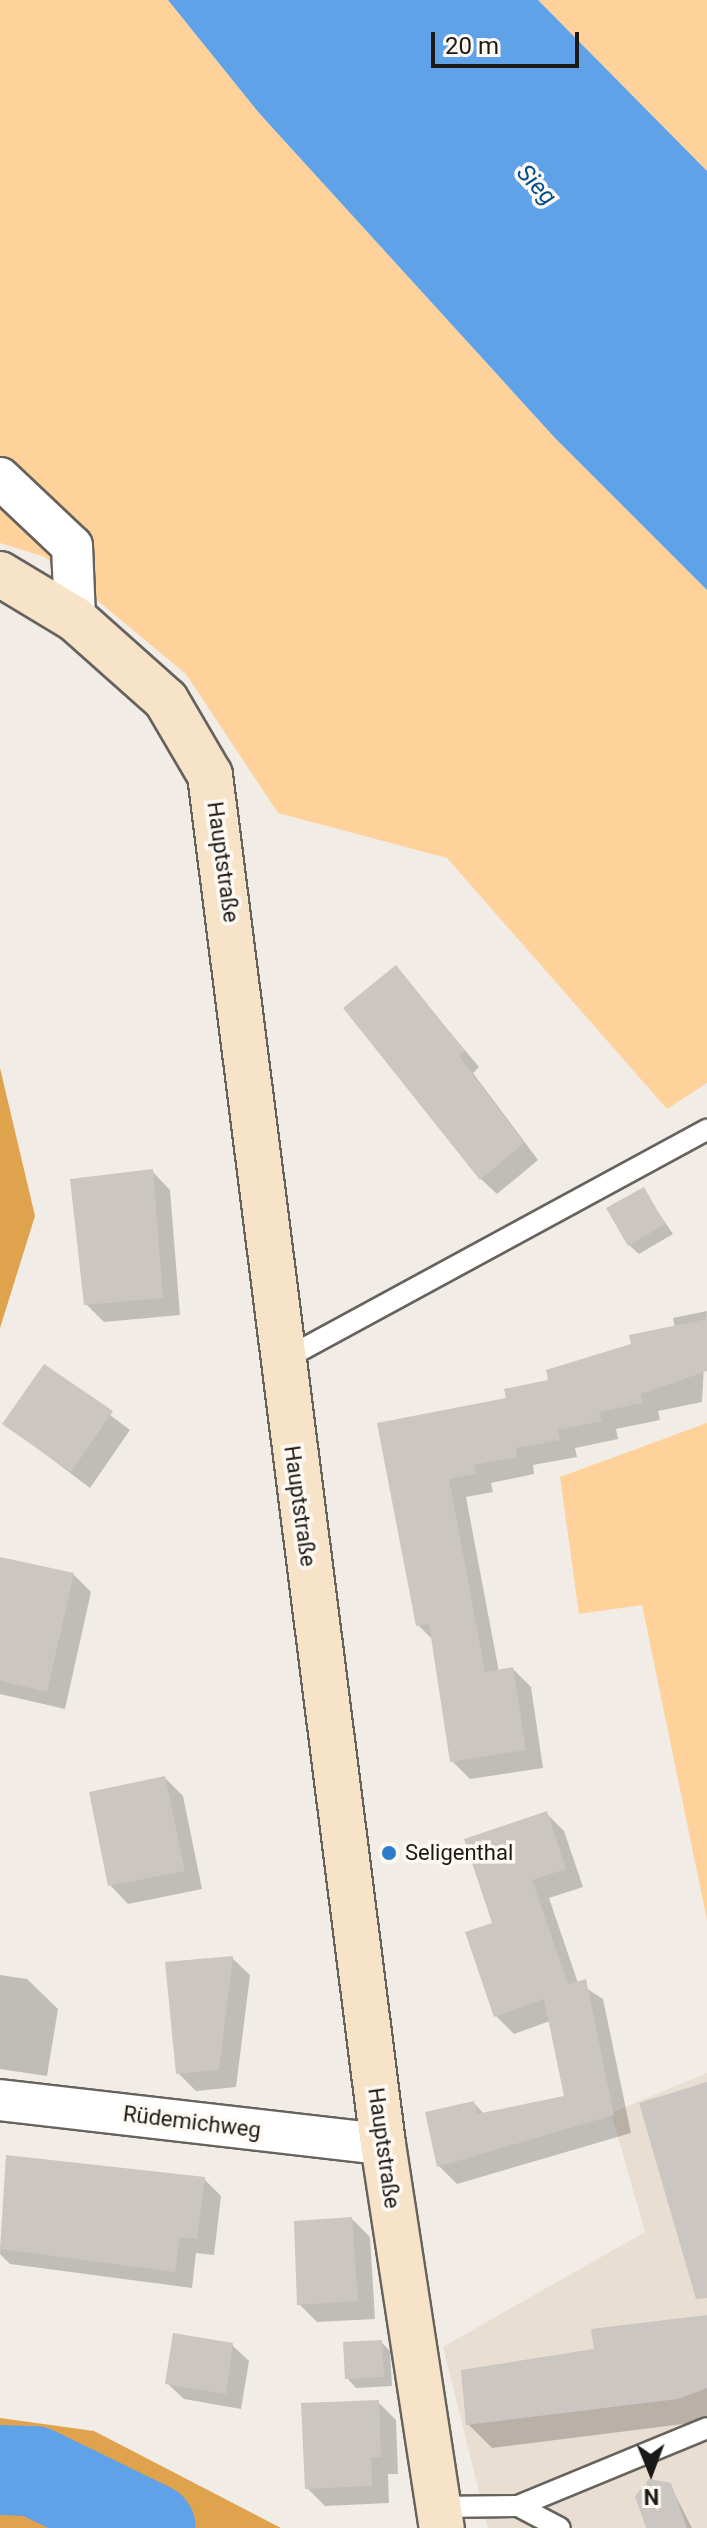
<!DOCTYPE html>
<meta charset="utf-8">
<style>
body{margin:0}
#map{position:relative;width:707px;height:2528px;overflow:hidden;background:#f1ece6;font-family:Roboto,sans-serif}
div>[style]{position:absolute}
.built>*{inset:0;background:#e8ded2}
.green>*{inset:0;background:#fed29a}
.forest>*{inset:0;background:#e0a34d}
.water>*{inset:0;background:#60a2e8}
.shadow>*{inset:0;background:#0003}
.river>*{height:90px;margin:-45px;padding:0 45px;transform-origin:45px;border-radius:45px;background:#60a2e8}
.building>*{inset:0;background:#cbc6c1}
.roads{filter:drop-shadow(2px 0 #66625d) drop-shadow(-2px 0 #66625d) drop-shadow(0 2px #66625d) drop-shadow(0 -2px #66625d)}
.service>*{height:20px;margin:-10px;padding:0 10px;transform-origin:10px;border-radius:10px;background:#fff}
.minor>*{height:40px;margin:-20px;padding:0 20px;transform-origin:20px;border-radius:20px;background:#fff}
.secondary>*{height:44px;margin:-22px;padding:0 22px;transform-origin:22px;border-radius:22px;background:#f6e3c8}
.dots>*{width:22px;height:22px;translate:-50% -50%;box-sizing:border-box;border:4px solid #fff9f3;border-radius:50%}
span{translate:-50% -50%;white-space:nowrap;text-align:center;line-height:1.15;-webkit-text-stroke:7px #fff9f3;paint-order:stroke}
.street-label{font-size:22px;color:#1b1917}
.poi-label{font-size:22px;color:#1b1917}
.left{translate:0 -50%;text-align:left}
.water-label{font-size:24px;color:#004d8c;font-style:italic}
.north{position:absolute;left:611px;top:2432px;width:80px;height:80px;-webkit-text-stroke:6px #fff9f3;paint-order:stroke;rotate:179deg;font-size:22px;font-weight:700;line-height:32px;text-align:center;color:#1b1917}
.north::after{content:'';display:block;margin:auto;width:28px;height:36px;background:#1b1917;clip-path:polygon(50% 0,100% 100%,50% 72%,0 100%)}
.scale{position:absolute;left:431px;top:32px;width:148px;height:36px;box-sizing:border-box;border:4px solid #1b1917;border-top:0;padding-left:10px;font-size:24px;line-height:28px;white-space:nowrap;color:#1b1917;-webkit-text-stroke:6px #fff9f3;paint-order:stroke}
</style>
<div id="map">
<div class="built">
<i style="clip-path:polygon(707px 2073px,707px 2528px,488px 2528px,443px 2347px,645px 2232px,611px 2113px)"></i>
</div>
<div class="green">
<i style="clip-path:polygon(0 0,168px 0,259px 113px,555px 438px,707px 590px,707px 1083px,667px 1109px,447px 858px,278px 813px,186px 674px,45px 557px,0 543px)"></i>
<i style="clip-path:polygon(538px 0,707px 0,707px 171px)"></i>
<i style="clip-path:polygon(707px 1423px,707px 1920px,642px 1605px,579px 1614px,560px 1477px)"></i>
</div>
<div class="forest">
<i style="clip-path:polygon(0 1068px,35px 1216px,0 1328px)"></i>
<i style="clip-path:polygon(0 2418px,94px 2431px,281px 2528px,0 2528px)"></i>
</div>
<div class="water">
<i style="clip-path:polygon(168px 0,538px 0,707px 171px,707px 590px,555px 438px,259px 113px)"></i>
</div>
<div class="shadow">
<i style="clip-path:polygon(396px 968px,479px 1067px,473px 1073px,538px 1160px,497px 1194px,481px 1179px)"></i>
<i style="clip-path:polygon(152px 1171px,170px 1190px,180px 1315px,104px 1322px,86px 1304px)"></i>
<i style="clip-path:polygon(643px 1190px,673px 1234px,639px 1254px,629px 1245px)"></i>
<i style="clip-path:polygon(707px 1311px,702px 1402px,658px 1411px,660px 1420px,616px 1429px,618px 1439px,575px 1448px,577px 1457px,533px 1465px,534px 1474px,491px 1483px,493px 1492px,466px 1497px,499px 1672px,513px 1669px,531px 1687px,543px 1768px,470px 1779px,452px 1761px,434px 1641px,418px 1625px,379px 1424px,508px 1400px,675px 1328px,673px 1318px)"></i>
<i style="clip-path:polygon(45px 1366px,130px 1430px,90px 1488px,4px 1423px)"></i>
<i style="clip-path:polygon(0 1559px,73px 1574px,91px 1592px,65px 1709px,0 1694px)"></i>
<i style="clip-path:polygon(165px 1778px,183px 1796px,202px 1889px,128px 1904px,110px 1885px)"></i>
<i style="clip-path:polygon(546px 1813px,564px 1831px,583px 1887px,549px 1898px,578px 1983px,603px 1999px,631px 2133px,457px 2184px,439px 2166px,474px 2103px,485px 2115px,566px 2097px,550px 2021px,514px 2034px,496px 2016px,494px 1924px)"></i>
<i style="clip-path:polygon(232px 1958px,250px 1975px,236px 2087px,196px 2091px,178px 2073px)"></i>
<i style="clip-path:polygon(0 1975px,27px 1979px,58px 2009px,47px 2076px,0 2069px)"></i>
<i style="clip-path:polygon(8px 2157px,204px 2179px,221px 2196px,214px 2255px,196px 2253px,192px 2288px,10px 2264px,0 2254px)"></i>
<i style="clip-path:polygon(352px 2219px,370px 2237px,375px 2319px,317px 2322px,299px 2304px)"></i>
<i style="clip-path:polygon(707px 2317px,707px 2421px,492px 2448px,468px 2424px)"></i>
<i style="clip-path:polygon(381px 2342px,390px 2351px,392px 2386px,356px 2388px,347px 2378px)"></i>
<i style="clip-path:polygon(232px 2345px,249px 2361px,241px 2409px,184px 2399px,167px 2383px)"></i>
<i style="clip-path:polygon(378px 2402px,396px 2420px,398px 2474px,388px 2474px,389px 2503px,325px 2506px,307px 2488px)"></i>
<i style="clip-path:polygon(670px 2485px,692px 2528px,649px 2528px)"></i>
</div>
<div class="river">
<i style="left:0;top:2470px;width:34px;rotate:2deg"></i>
<i style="left:34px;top:2471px;width:130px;rotate:26deg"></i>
</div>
<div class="building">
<i style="clip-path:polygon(396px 965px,465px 1051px,459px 1056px,524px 1143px,480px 1180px,343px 1008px)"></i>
<i style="clip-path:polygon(153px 1169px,163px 1298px,84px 1305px,70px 1179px)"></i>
<i style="clip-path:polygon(644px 1187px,665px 1224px,628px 1246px,606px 1208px)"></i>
<i style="clip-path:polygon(707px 1319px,707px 1371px,641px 1394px,643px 1403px,599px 1412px,602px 1421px,558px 1430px,560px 1440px,516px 1448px,517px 1457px,474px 1465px,476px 1474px,449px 1479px,485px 1672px,513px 1667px,526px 1750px,450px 1762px,429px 1624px,416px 1626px,377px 1423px,506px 1398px,504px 1389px,548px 1380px,546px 1370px,631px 1344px,629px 1335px)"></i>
<i style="clip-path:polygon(44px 1364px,113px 1411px,71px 1472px,2px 1424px)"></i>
<i style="clip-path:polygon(0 1557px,74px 1573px,47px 1692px,0 1681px)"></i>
<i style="clip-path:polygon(165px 1776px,185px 1871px,108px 1886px,89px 1792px)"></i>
<i style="clip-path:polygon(547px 1811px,566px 1869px,532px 1880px,568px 1984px,586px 1979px,614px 2115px,437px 2167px,425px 2112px,474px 2101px,477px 2114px,564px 2096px,544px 1999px,494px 2017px,465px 1932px,492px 1923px,464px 1839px)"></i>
<i style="clip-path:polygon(233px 1956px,219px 2070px,176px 2074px,165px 1962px)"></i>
<i style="clip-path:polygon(707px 2082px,707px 2298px,696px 2299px,639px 2103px)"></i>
<i style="clip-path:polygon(6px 2155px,205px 2177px,197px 2239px,180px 2237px,175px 2272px,0 2249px)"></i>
<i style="clip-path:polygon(352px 2217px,358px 2301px,297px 2305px,294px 2221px)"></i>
<i style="clip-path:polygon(707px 2315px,707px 2388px,678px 2399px,466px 2425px,461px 2370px,594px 2349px,591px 2329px)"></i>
<i style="clip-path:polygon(173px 2333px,233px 2343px,226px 2394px,165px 2384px)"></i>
<i style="clip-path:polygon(382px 2340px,384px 2377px,345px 2379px,343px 2342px)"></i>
<i style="clip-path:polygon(379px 2400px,381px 2457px,371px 2457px,372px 2486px,305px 2489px,301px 2403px)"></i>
<i style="clip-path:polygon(649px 2479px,671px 2483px,687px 2528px,646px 2528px,635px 2496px)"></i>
</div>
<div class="roads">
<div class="service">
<i style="left:281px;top:1361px;width:485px;rotate:-28.5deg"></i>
<i style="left:518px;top:2506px;width:204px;rotate:-22.4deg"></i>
<i style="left:437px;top:2507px;width:81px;rotate:-0.7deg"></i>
<i style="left:518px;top:2506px;width:47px;rotate:27.6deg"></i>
</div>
<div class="minor">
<i style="left:0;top:478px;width:99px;rotate:43.4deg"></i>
<i style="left:72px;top:546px;width:73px;rotate:87.6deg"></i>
<i style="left:0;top:2100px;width:386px;rotate:6.6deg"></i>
</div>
<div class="secondary">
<i style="left:0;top:574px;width:87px;rotate:31deg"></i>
<i style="left:75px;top:619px;width:122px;rotate:41.7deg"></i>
<i style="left:166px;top:700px;width:87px;rotate:59.6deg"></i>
<i style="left:210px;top:775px;width:1380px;rotate:82.8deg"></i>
<i style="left:383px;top:2144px;width:389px;rotate:81.3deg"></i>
</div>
</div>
<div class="dots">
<i style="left:389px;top:1853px;background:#2d7ccc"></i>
</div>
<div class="street-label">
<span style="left:223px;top:862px;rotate:82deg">Hauptstraße</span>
<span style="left:300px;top:1506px;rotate:82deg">Hauptstraße</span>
<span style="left:192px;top:2122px;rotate:7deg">Rüdemichweg</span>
<span style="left:384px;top:2148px;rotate:82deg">Hauptstraße</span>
</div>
<div class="poi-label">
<span class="left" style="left:405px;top:1853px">Seligenthal</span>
</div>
<div class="water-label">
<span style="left:536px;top:185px;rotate:47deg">Sieg</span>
</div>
<div class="north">N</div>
<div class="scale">20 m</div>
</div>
